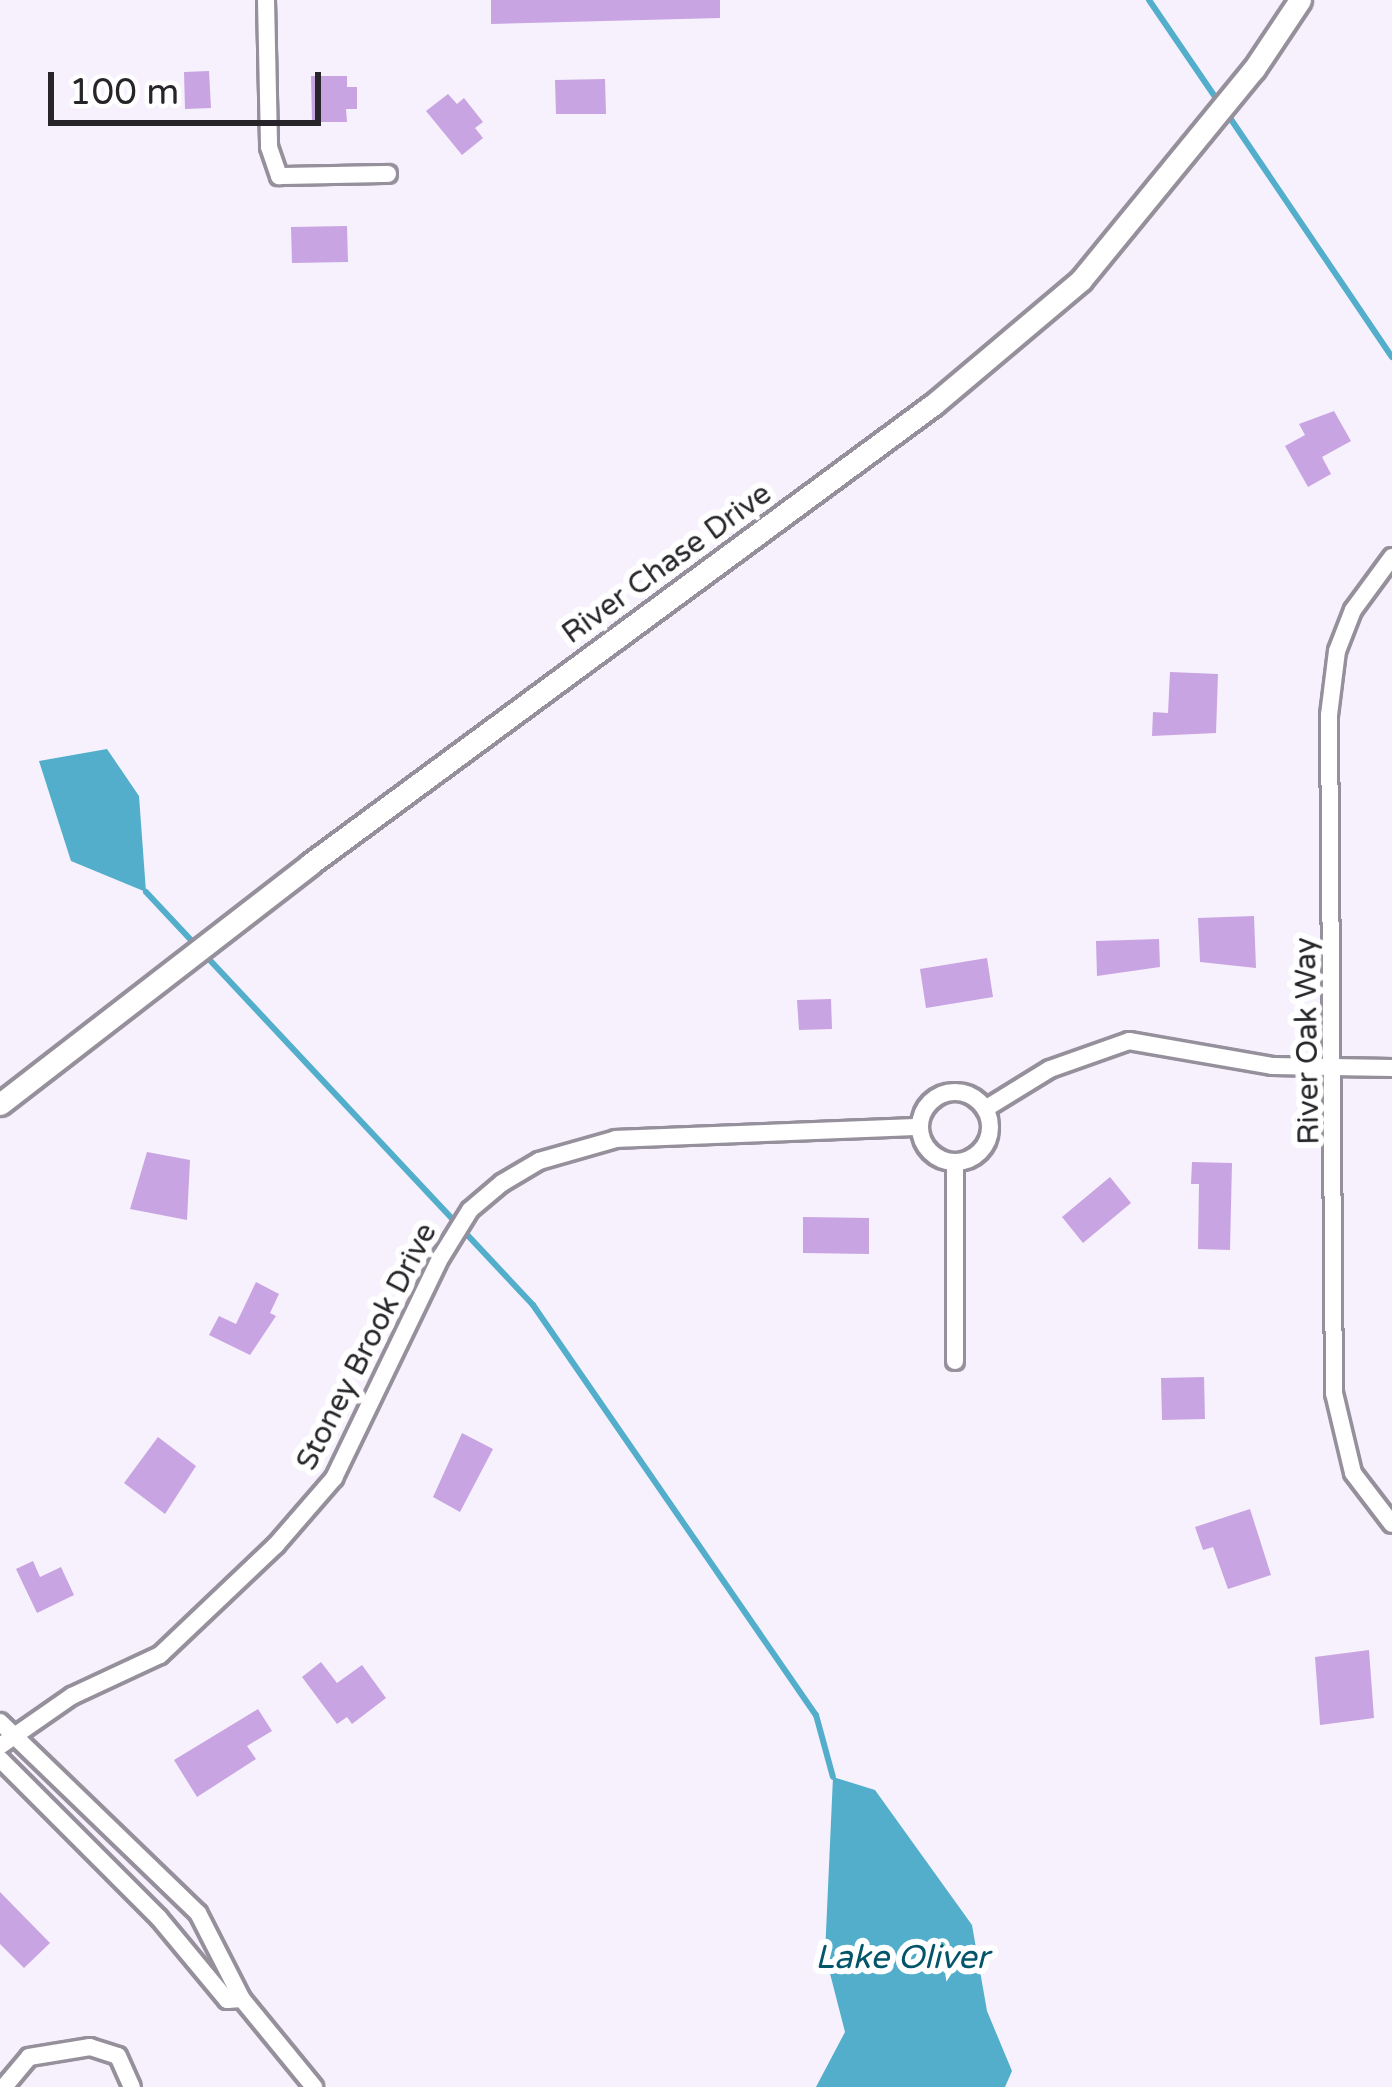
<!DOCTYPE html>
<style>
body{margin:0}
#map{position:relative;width:1392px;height:2087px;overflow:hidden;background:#f6f1fc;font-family:"Varela Round",sans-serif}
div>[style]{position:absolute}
.water>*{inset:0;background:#52aecb}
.stream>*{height:6px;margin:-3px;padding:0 3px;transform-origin:3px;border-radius:3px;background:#52aecb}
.building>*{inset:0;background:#c9a4e3}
.roads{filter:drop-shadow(3px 0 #95909b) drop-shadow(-3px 0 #95909b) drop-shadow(0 3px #95909b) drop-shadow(0 -3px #95909b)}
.minor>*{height:16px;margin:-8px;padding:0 8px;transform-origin:8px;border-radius:8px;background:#fff}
.minor>.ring{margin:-8px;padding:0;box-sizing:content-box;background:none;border:16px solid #fff;border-radius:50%}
.tertiary>*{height:21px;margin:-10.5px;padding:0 10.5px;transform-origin:10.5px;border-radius:10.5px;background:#fff}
span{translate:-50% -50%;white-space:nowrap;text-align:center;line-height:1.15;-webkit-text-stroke:12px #fff;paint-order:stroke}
.street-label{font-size:30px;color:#272529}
.water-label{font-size:33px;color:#03556a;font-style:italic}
.scale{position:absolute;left:48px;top:72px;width:273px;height:54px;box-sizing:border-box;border:6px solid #272529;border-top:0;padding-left:15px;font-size:36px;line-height:42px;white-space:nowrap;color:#272529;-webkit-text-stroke:9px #fff;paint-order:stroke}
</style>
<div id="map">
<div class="water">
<i style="clip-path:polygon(107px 749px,139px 796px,146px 892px,71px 861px,39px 761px)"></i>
<i style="clip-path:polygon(833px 1777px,875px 1790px,972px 1925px,987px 2011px,1012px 2071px,1005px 2087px,816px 2087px,845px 2032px,825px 1954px)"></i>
</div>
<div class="stream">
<i style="left:1149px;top:0;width:122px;rotate:55.7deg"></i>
<i style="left:1226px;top:112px;width:296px;rotate:55.9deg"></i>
<i style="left:146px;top:892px;width:566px;rotate:46.86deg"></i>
<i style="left:533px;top:1305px;width:498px;rotate:55.4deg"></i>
<i style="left:816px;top:1715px;width:64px;rotate:74.7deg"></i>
</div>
<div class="building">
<i style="clip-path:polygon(491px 0,720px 0,720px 18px,491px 24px)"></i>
<i style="clip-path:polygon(209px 71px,211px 108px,185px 109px,184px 72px)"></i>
<i style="clip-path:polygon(311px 76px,347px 76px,347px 87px,357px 87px,357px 109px,346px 109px,347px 122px,312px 122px)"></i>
<i style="clip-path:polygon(605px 79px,606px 114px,556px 114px,555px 80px)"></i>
<i style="clip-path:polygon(448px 94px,457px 104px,464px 98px,483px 122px,475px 128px,483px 138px,462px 155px,426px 111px)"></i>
<i style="clip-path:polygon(347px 226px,348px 262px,292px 263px,291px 227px)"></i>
<i style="clip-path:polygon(1334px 411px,1351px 441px,1322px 457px,1331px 474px,1308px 487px,1285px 446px,1305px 435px,1299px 424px)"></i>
<i style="clip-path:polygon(1170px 672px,1218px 674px,1216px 733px,1152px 736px,1153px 712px,1168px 713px)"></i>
<i style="clip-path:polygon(1254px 916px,1256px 968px,1200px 962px,1198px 918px)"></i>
<i style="clip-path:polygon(1159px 939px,1160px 967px,1097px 976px,1096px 941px)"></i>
<i style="clip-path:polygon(987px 958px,993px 997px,926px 1008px,920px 969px)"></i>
<i style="clip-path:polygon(831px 999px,832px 1029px,799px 1030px,797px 1000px)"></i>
<i style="clip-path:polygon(147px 1152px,190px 1160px,187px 1220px,130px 1209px)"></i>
<i style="clip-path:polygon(1192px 1162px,1232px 1163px,1230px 1250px,1198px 1249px,1199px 1184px,1191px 1184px)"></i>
<i style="clip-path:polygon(1110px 1177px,1131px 1203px,1083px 1243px,1062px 1217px)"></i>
<i style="clip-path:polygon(803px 1217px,869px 1218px,869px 1254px,803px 1253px)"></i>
<i style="clip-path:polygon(256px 1282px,279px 1294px,270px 1313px,276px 1316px,250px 1355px,209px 1335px,219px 1316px,236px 1324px)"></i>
<i style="clip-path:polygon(1204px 1377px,1205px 1419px,1162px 1420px,1161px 1378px)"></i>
<i style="clip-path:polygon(462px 1433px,493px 1449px,460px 1512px,433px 1497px)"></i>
<i style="clip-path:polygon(158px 1437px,196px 1466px,165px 1514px,124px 1483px)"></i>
<i style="clip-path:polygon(1250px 1509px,1271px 1575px,1228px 1589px,1213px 1547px,1203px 1550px,1195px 1527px)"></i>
<i style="clip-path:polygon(33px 1561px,40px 1577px,61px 1567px,74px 1595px,37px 1613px,16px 1569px)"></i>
<i style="clip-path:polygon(1369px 1650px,1374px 1718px,1320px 1725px,1315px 1657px)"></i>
<i style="clip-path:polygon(321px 1662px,337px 1683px,362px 1665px,386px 1698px,352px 1724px,347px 1717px,337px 1724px,302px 1677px)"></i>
<i style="clip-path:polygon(258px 1709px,272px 1731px,247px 1746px,256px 1759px,197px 1797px,174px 1760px)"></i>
<i style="clip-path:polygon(0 1892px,50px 1943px,24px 1968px,0 1944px)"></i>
</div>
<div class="roads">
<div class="minor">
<i style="left:266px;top:0;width:147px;rotate:88.8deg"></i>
<i style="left:269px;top:147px;width:31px;rotate:71deg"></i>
<i style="left:279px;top:176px;width:109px;rotate:-1.1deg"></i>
<i style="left:1392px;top:557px;width:66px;rotate:126.3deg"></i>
<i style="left:1353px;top:610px;width:44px;rotate:111.3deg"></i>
<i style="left:1337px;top:651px;width:64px;rotate:97.1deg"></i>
<i style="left:1329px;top:715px;width:678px;rotate:89.58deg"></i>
<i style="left:1334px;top:1393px;width:82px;rotate:76.6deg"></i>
<i style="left:1353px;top:1473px;width:64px;rotate:52.6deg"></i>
<i class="ring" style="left:920px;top:1092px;width:54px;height:54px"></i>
<i style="left:985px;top:1109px;width:76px;rotate:-31.6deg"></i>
<i style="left:1050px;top:1069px;width:84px;rotate:-19.5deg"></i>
<i style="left:1129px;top:1041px;width:145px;rotate:9.9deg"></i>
<i style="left:1272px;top:1066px;width:120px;rotate:1deg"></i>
<i style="left:955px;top:1163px;width:198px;rotate:90deg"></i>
<i style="left:0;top:1722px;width:275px;rotate:44deg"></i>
<i style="left:198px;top:1913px;width:97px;rotate:62.9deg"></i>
<i style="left:242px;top:1999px;width:15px;rotate:176deg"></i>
<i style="left:227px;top:2000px;width:107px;rotate:-129.7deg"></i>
<i style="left:159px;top:1918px;width:225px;rotate:-135deg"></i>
<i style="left:0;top:1746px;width:88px;rotate:-34.8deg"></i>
<i style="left:72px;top:1696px;width:97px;rotate:-25deg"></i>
<i style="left:160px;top:1655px;width:160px;rotate:-43.5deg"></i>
<i style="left:276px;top:1545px;width:89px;rotate:-49.1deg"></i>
<i style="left:334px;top:1478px;width:246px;rotate:-64.2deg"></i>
<i style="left:441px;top:1257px;width:55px;rotate:-58.3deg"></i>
<i style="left:470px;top:1210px;width:42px;rotate:-40.2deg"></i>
<i style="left:502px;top:1183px;width:43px;rotate:-30.7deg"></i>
<i style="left:539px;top:1161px;width:80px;rotate:-15.9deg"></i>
<i style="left:616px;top:1139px;width:304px;rotate:-2.3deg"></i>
<i style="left:242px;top:1999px;width:114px;rotate:50.7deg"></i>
<i style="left:4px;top:2087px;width:39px;rotate:-50deg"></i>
<i style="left:29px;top:2057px;width:62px;rotate:-9.3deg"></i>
<i style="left:90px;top:2047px;width:29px;rotate:18deg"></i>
<i style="left:118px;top:2056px;width:34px;rotate:66deg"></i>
</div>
<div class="tertiary">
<i style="left:0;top:1104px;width:392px;rotate:-37.7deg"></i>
<i style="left:310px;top:864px;width:775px;rotate:-36.4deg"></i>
<i style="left:934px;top:404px;width:192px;rotate:-40.1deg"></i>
<i style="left:1081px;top:280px;width:273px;rotate:-50.7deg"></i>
<i style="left:1254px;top:69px;width:83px;rotate:-56.3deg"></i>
</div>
</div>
<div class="street-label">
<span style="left:667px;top:564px;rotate:-36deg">River Chase Drive</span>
<span style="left:1308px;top:1041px;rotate:-91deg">River Oak Way</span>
<span style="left:367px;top:1347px;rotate:-63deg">Stoney Brook Drive</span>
</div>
<div class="water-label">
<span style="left:902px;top:1958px">Lake Oliver</span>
</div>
<div class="scale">100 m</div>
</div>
